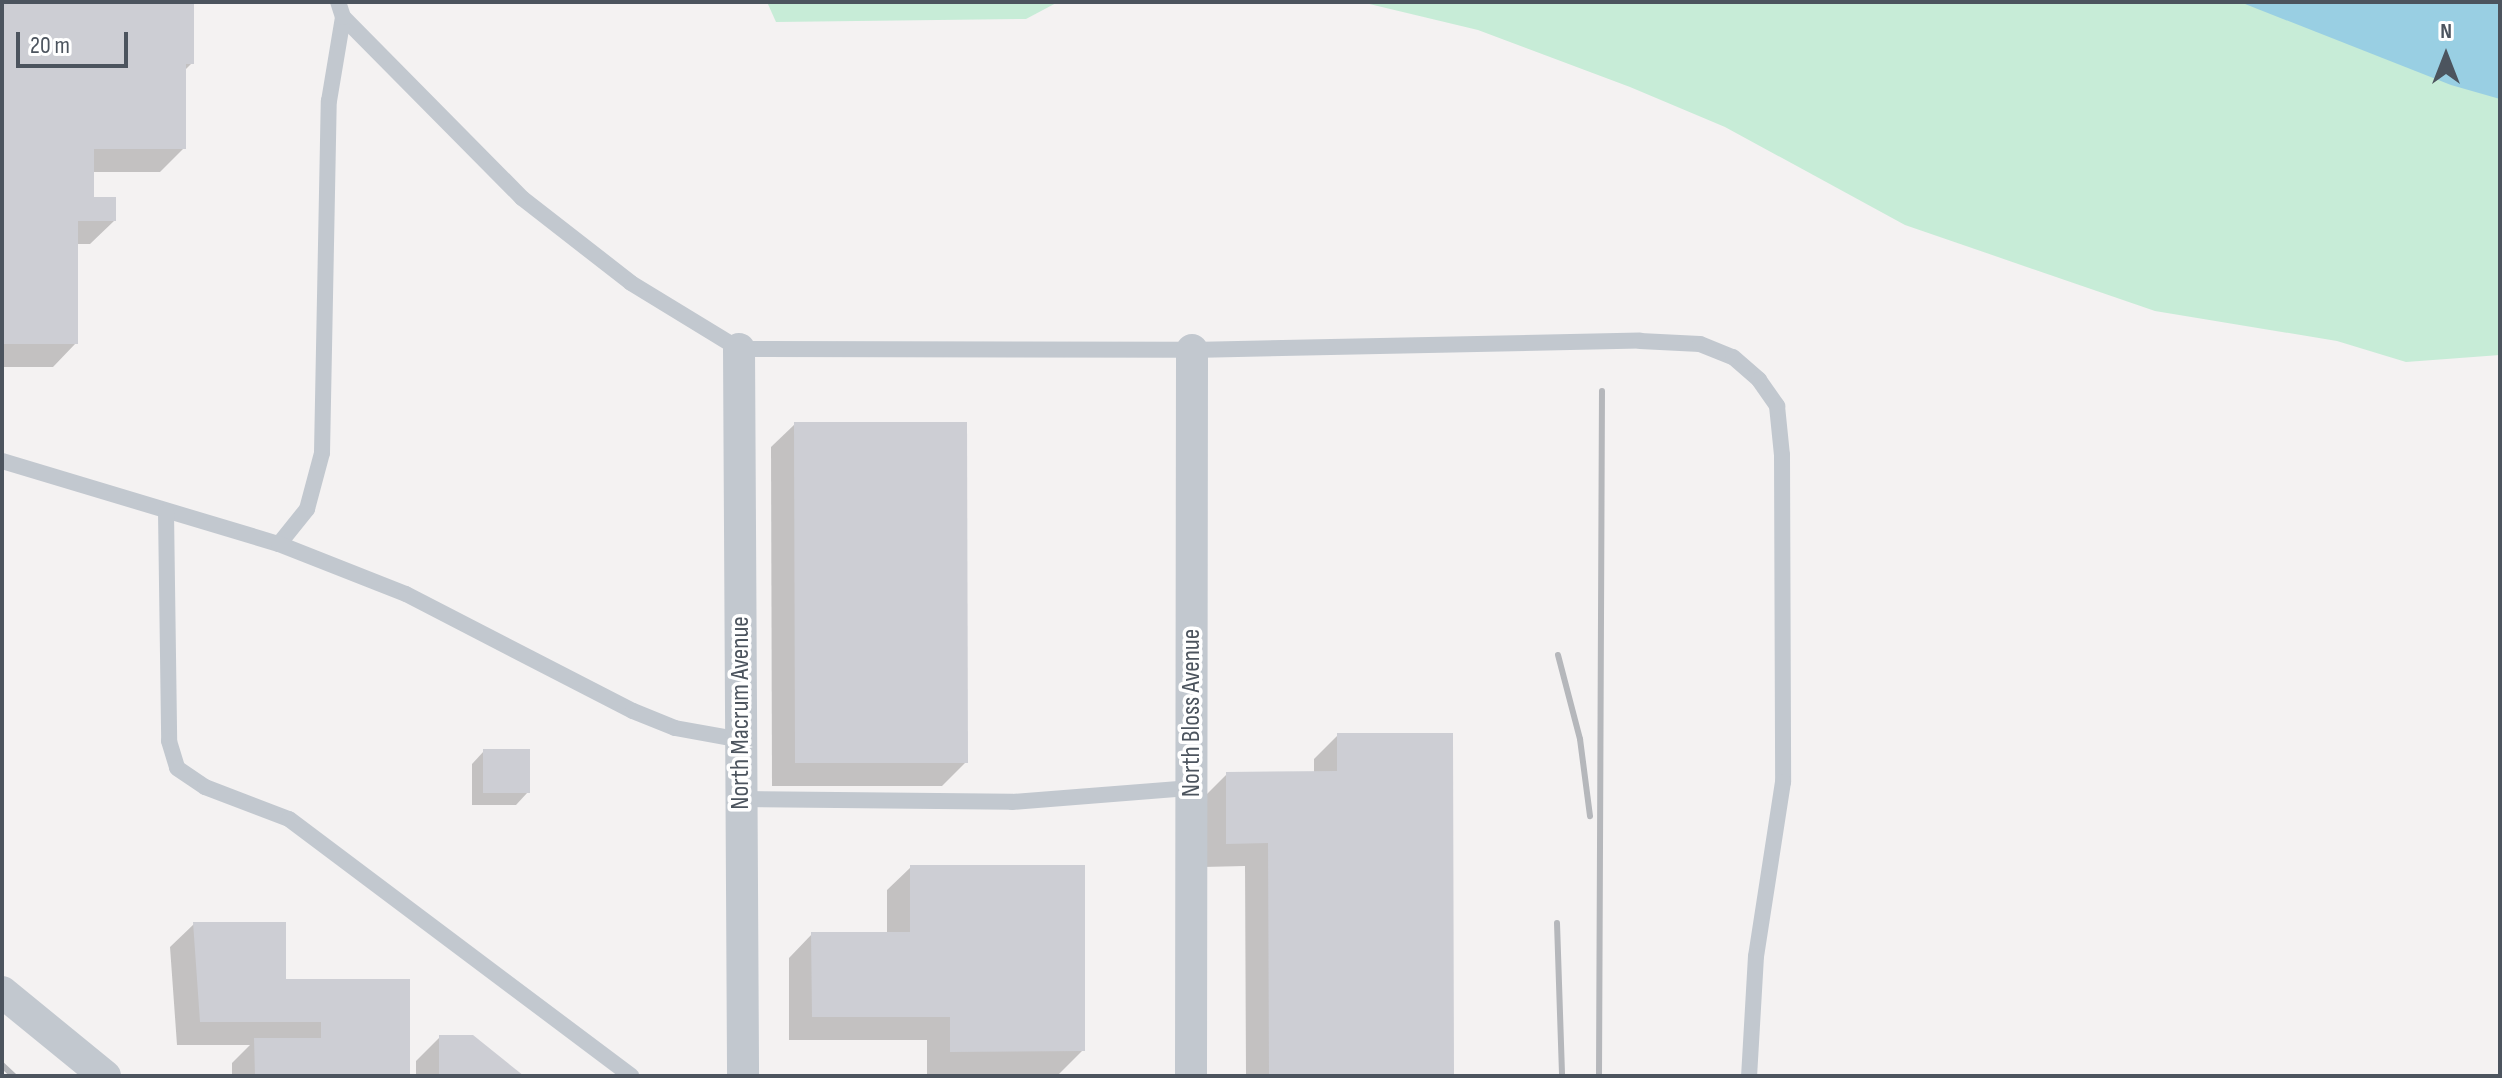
<!DOCTYPE html>
<style>
body{margin:0}
#map{position:relative;width:2502px;height:1078px;overflow:hidden;background:#f4f2f2;font-family:"Sofia Sans Condensed",sans-serif}
div>[style]{position:absolute}
.green>*{inset:0;background:#c7ecd7}
.water>*{inset:0;background:#99cfe3}
.shadow>*{inset:0;background:#0003}
.building>*{inset:0;background:#cdced4}
.lane>*{height:16px;margin:-8px;padding:0 8px;transform-origin:8px;border-radius:8px;background:#c2c8cf}
.street>*{height:32px;margin:-16px;padding:0 16px;transform-origin:16px;border-radius:16px;background:#c2c8cf}
.rail>*{height:6px;margin:-3px;padding:0 3px;transform-origin:3px;border-radius:3px;background:#b5b7bb}
span{translate:-50% -50%;white-space:nowrap;text-align:center;line-height:1.15;-webkit-text-stroke:7px #fff;paint-order:stroke}
.street-label{font-size:26px;color:#4c545e}
.frame{position:absolute;inset:0;border:4px solid #4c545e;pointer-events:none}
.north{position:absolute;left:2406px;top:16px;width:80px;height:80px;-webkit-text-stroke:6px #fff;paint-order:stroke;rotate:0deg;font-size:22px;font-weight:700;line-height:32px;text-align:center;color:#4c545e}
.north::after{content:'';display:block;margin:auto;width:28px;height:36px;background:#4c545e;clip-path:polygon(50% 0,100% 100%,50% 72%,0 100%)}
.scale{position:absolute;left:16px;top:32px;width:112px;height:36px;box-sizing:border-box;border:4px solid #4c545e;border-top:0;padding-left:10px;font-size:24px;line-height:28px;white-space:nowrap;color:#4c545e;-webkit-text-stroke:6px #fff;paint-order:stroke}
</style>
<div id="map">
<div class="green">
<i style="clip-path:polygon(767px 2px,1058px 2px,1026px 19px,776px 22px)"></i>
<i style="clip-path:polygon(1361px 2px,2500px 2px,2500px 355px,2406px 362px,2337px 341px,2155px 311px,1905px 225px,1725px 127px,1630px 87px,1478px 30px)"></i>
</div>
<div class="water">
<i style="clip-path:polygon(2240px 2px,2500px 2px,2500px 99px,2451px 85px)"></i>
</div>
<div class="shadow">
<i style="clip-path:polygon(2px 2px,192px 2px,192px 63px,184px 71px,184px 148px,160px 172px,92px 172px,92px 199px,114px 221px,90px 244px,76px 244px,76px 343px,53px 367px,2px 367px)"></i>
<i style="clip-path:polygon(795px 424px,966px 762px,942px 786px,772px 786px,771px 447px)"></i>
<i style="clip-path:polygon(1338px 735px,1452px 1076px,1246px 1076px,1245px 866px,1203px 867px,1203px 798px,1227px 774px,1314px 773px,1314px 759px)"></i>
<i style="clip-path:polygon(484px 751px,528px 792px,516px 805px,472px 805px,472px 764px)"></i>
<i style="clip-path:polygon(911px 867px,1083px 1050px,1059px 1074px,927px 1075px,927px 1040px,789px 1040px,789px 958px,812px 934px,887px 934px,887px 890px)"></i>
<i style="clip-path:polygon(194px 924px,408px 1076px,232px 1076px,232px 1063px,250px 1045px,177px 1045px,170px 947px)"></i>
<i style="clip-path:polygon(440px 1037px,521px 1076px,416px 1076px,416px 1061px)"></i>
</div>
<div class="building">
<i style="clip-path:polygon(2px 2px,194px 2px,194px 64px,186px 64px,186px 149px,94px 149px,94px 197px,116px 197px,116px 221px,78px 221px,78px 344px,2px 344px)"></i>
<i style="clip-path:polygon(794px 422px,967px 422px,968px 763px,795px 763px)"></i>
<i style="clip-path:polygon(1337px 733px,1453px 733px,1454px 1076px,1269px 1076px,1268px 843px,1226px 844px,1226px 772px,1337px 771px)"></i>
<i style="clip-path:polygon(483px 749px,530px 749px,530px 793px,483px 793px)"></i>
<i style="clip-path:polygon(910px 865px,1085px 865px,1085px 1051px,950px 1052px,950px 1017px,812px 1017px,811px 932px,910px 932px)"></i>
<i style="clip-path:polygon(193px 922px,286px 922px,286px 979px,410px 979px,410px 1076px,255px 1076px,254px 1038px,321px 1038px,321px 1022px,200px 1022px)"></i>
<i style="clip-path:polygon(439px 1035px,473px 1035px,524px 1076px,439px 1076px)"></i>
</div>
<div class="lane">
<i style="left:343px;top:17px;width:255px;rotate:45.3deg"></i>
<i style="left:522px;top:198px;width:138px;rotate:37.9deg"></i>
<i style="left:631px;top:283px;width:127px;rotate:31.4deg"></i>
<i style="left:739px;top:349px;width:453px;rotate:0.1deg"></i>
<i style="left:1192px;top:350px;width:448px;rotate:-1.2deg"></i>
<i style="left:1640px;top:341px;width:60px;rotate:2.9deg"></i>
<i style="left:1700px;top:344px;width:35px;rotate:22deg"></i>
<i style="left:1733px;top:357px;width:35px;rotate:41deg"></i>
<i style="left:1759px;top:380px;width:32px;rotate:55deg"></i>
<i style="left:1777px;top:406px;width:49px;rotate:84.2deg"></i>
<i style="left:1782px;top:455px;width:327px;rotate:89.8deg"></i>
<i style="left:1783px;top:782px;width:176px;rotate:98.8deg"></i>
<i style="left:1756px;top:956px;width:120px;rotate:93.3deg"></i>
<i style="left:2px;top:461px;width:289px;rotate:16.7deg"></i>
<i style="left:279px;top:544px;width:45px;rotate:-51.3deg"></i>
<i style="left:307px;top:509px;width:58px;rotate:-75deg"></i>
<i style="left:322px;top:453px;width:352px;rotate:-88.9deg"></i>
<i style="left:329px;top:101px;width:85px;rotate:-80.5deg"></i>
<i style="left:343px;top:17px;width:16px;rotate:-108deg"></i>
<i style="left:166px;top:512px;width:229px;rotate:89.2deg"></i>
<i style="left:169px;top:741px;width:28px;rotate:73deg"></i>
<i style="left:177px;top:768px;width:34px;rotate:34deg"></i>
<i style="left:205px;top:787px;width:90px;rotate:20.9deg"></i>
<i style="left:289px;top:819px;width:428px;rotate:36.9deg"></i>
<i style="left:279px;top:544px;width:136px;rotate:21.5deg"></i>
<i style="left:406px;top:594px;width:255px;rotate:27.3deg"></i>
<i style="left:633px;top:711px;width:45px;rotate:22deg"></i>
<i style="left:675px;top:728px;width:67px;rotate:10.3deg"></i>
<i style="left:742px;top:799px;width:270px;rotate:0.6deg"></i>
<i style="left:1012px;top:802px;width:180px;rotate:-4.5deg"></i>
</div>
<div class="street">
<i style="left:739px;top:349px;width:727px;rotate:89.68deg"></i>
<i style="left:2px;top:992px;width:133px;rotate:39.2deg"></i>
<i style="left:1191px;top:1076px;width:726px;rotate:-89.92deg"></i>
</div>
<div class="rail">
<i style="left:1558px;top:655px;width:87px;rotate:75.3deg"></i>
<i style="left:1580px;top:739px;width:78px;rotate:82.6deg"></i>
<i style="left:1557px;top:923px;width:153px;rotate:88.1deg"></i>
<i style="left:2px;top:1065px;width:16px;rotate:43deg"></i>
<i style="left:1599px;top:1076px;width:685px;rotate:-89.75deg"></i>
</div>
<div class="street-label">
<span style="left:741px;top:713px;rotate:-90deg">North Macrum Avenue</span>
<span style="left:1192px;top:713px;rotate:-90deg">North Bloss Avenue</span>
</div>
<div class="frame"></div>
<div class="north">N</div>
<div class="scale">20 m</div>
</div>
